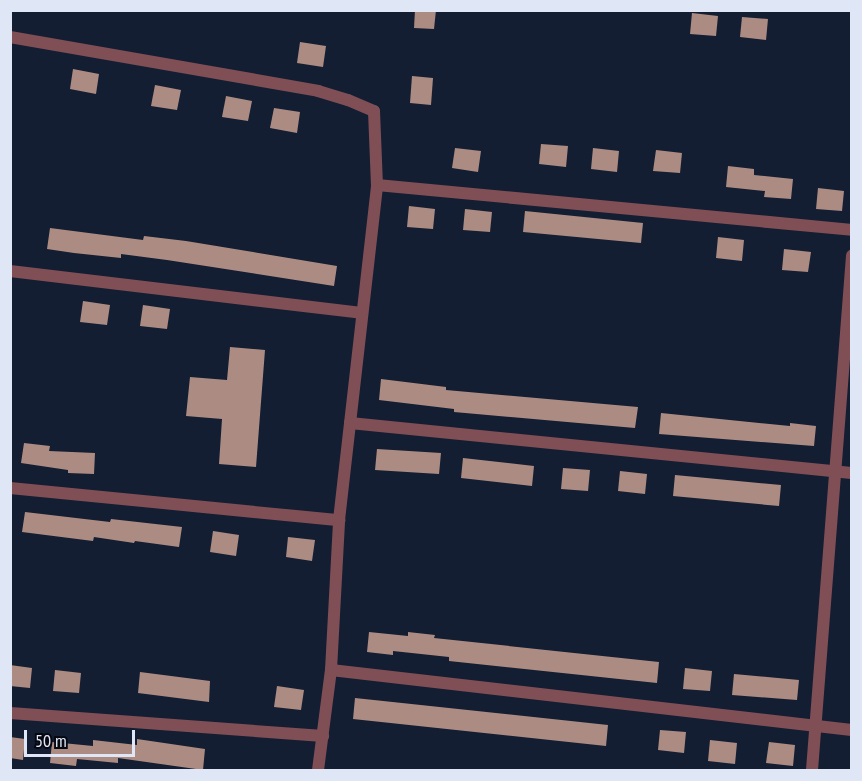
<!DOCTYPE html>
<style>
body{margin:0}
#map{position:relative;width:862px;height:781px;overflow:hidden;background:#141e32;font-family:"PT Sans Narrow",sans-serif}
div>[style]{position:absolute}
.building>*{inset:0;background:#ac8c82}
.minor>*{height:12px;margin:-6px;padding:0 6px;transform-origin:6px;border-radius:6px;background:#804f56}
span{translate:-50% -50%;white-space:nowrap;text-align:center;line-height:1.15;-webkit-text-stroke:6px #050811;paint-order:stroke}
.frame{position:absolute;inset:0;border:12px solid #dfe6f5;pointer-events:none}
.scale{position:absolute;left:24px;top:730px;width:111px;height:27px;box-sizing:border-box;border:3px solid #dfe6f5;border-top:0;padding-left:8px;font-size:18px;line-height:21px;white-space:nowrap;color:#dfe6f5;-webkit-text-stroke:4px #050811;paint-order:stroke}
</style>
<div id="map">
<div class="building">
<i style="clip-path:polygon(415px 10px,436px 10px,434px 29px,414px 28px)"></i>
<i style="clip-path:polygon(692px 13px,718px 16px,716px 36px,690px 34px)"></i>
<i style="clip-path:polygon(742px 17px,768px 19px,766px 40px,740px 37px)"></i>
<i style="clip-path:polygon(300px 42px,326px 46px,323px 67px,297px 63px)"></i>
<i style="clip-path:polygon(73px 69px,99px 74px,96px 94px,70px 89px)"></i>
<i style="clip-path:polygon(412px 76px,433px 78px,431px 105px,410px 103px)"></i>
<i style="clip-path:polygon(155px 85px,181px 90px,177px 110px,151px 106px)"></i>
<i style="clip-path:polygon(226px 96px,252px 101px,248px 121px,222px 117px)"></i>
<i style="clip-path:polygon(274px 108px,300px 112px,297px 133px,270px 128px)"></i>
<i style="clip-path:polygon(541px 144px,568px 146px,566px 167px,539px 164px)"></i>
<i style="clip-path:polygon(455px 148px,481px 151px,478px 172px,452px 168px)"></i>
<i style="clip-path:polygon(593px 148px,619px 151px,617px 172px,591px 169px)"></i>
<i style="clip-path:polygon(656px 150px,682px 153px,680px 173px,653px 171px)"></i>
<i style="clip-path:polygon(728px 166px,754px 169px,754px 175px,793px 179px,791px 199px,764px 197px,765px 191px,726px 187px)"></i>
<i style="clip-path:polygon(818px 188px,844px 191px,842px 211px,816px 209px)"></i>
<i style="clip-path:polygon(409px 206px,435px 209px,433px 229px,407px 227px)"></i>
<i style="clip-path:polygon(465px 209px,492px 212px,490px 232px,463px 230px)"></i>
<i style="clip-path:polygon(525px 211px,643px 223px,641px 243px,523px 232px)"></i>
<i style="clip-path:polygon(50px 228px,143px 240px,144px 236px,186px 241px,337px 266px,334px 286px,167px 260px,121px 254px,121px 258px,74px 253px,47px 249px)"></i>
<i style="clip-path:polygon(718px 237px,744px 240px,742px 261px,716px 258px)"></i>
<i style="clip-path:polygon(784px 249px,811px 252px,808px 272px,782px 270px)"></i>
<i style="clip-path:polygon(83px 301px,110px 305px,107px 325px,80px 322px)"></i>
<i style="clip-path:polygon(143px 305px,170px 309px,167px 329px,140px 326px)"></i>
<i style="clip-path:polygon(230px 347px,265px 350px,256px 467px,219px 464px,222px 419px,186px 416px,190px 377px,227px 380px)"></i>
<i style="clip-path:polygon(381px 379px,446px 387px,446px 390px,638px 407px,635px 428px,454px 412px,454px 409px,379px 400px)"></i>
<i style="clip-path:polygon(661px 413px,790px 426px,790px 423px,816px 426px,814px 446px,659px 434px)"></i>
<i style="clip-path:polygon(24px 443px,50px 446px,49px 451px,95px 453px,94px 474px,68px 473px,68px 470px,21px 463px)"></i>
<i style="clip-path:polygon(377px 449px,441px 453px,439px 474px,375px 470px)"></i>
<i style="clip-path:polygon(463px 458px,534px 466px,532px 486px,461px 478px)"></i>
<i style="clip-path:polygon(563px 468px,590px 470px,588px 491px,561px 489px)"></i>
<i style="clip-path:polygon(620px 471px,647px 474px,645px 494px,618px 491px)"></i>
<i style="clip-path:polygon(675px 475px,781px 485px,779px 506px,673px 496px)"></i>
<i style="clip-path:polygon(25px 512px,110px 522px,111px 519px,182px 527px,179px 547px,135px 541px,134px 543px,94px 537px,93px 541px,22px 532px)"></i>
<i style="clip-path:polygon(213px 531px,239px 535px,236px 556px,210px 552px)"></i>
<i style="clip-path:polygon(288px 537px,315px 540px,312px 561px,286px 557px)"></i>
<i style="clip-path:polygon(369px 632px,408px 636px,408px 632px,435px 635px,434px 638px,659px 662px,657px 683px,449px 661px,449px 657px,393px 651px,393px 655px,367px 652px)"></i>
<i style="clip-path:polygon(10px 665px,32px 668px,30px 688px,10px 686px)"></i>
<i style="clip-path:polygon(685px 668px,712px 671px,710px 691px,683px 689px)"></i>
<i style="clip-path:polygon(55px 670px,81px 673px,79px 693px,53px 691px)"></i>
<i style="clip-path:polygon(140px 672px,210px 681px,209px 702px,138px 693px)"></i>
<i style="clip-path:polygon(734px 674px,799px 680px,797px 700px,732px 695px)"></i>
<i style="clip-path:polygon(277px 686px,304px 690px,301px 710px,274px 707px)"></i>
<i style="clip-path:polygon(355px 698px,608px 725px,606px 746px,353px 719px)"></i>
<i style="clip-path:polygon(660px 730px,686px 732px,684px 753px,658px 750px)"></i>
<i style="clip-path:polygon(10px 737px,25px 739px,23px 760px,10px 758px)"></i>
<i style="clip-path:polygon(137px 739px,205px 749px,203px 770px,118px 758px,118px 763px,77px 759px,76px 766px,50px 763px,52px 742px,93px 746px,93px 740px,137px 745px)"></i>
<i style="clip-path:polygon(710px 740px,737px 743px,735px 764px,708px 761px)"></i>
<i style="clip-path:polygon(769px 742px,795px 745px,793px 766px,766px 763px)"></i>
</div>
<div class="minor">
<i style="left:10px;top:37px;width:313px;rotate:9.9deg"></i>
<i style="left:318px;top:91px;width:31px;rotate:17deg"></i>
<i style="left:348px;top:100px;width:28px;rotate:23deg"></i>
<i style="left:374px;top:111px;width:74px;rotate:87.7deg"></i>
<i style="left:10px;top:271px;width:354px;rotate:6.8deg"></i>
<i style="left:350px;top:423px;width:504px;rotate:5.69deg"></i>
<i style="left:10px;top:488px;width:331px;rotate:5.6deg"></i>
<i style="left:331px;top:670px;width:524px;rotate:6.57deg"></i>
<i style="left:10px;top:713px;width:314px;rotate:4.2deg"></i>
<i style="left:318px;top:770px;width:101px;rotate:-82.6deg"></i>
<i style="left:331px;top:670px;width:150px;rotate:-86.9deg"></i>
<i style="left:339px;top:520px;width:337px;rotate:-83.5deg"></i>
<i style="left:377px;top:185px;width:477px;rotate:5.4deg"></i>
<i style="left:812px;top:770px;width:516px;rotate:-85.55deg"></i>
</div>
<div class="frame"></div>
<div class="scale">50 m</div>
</div>
